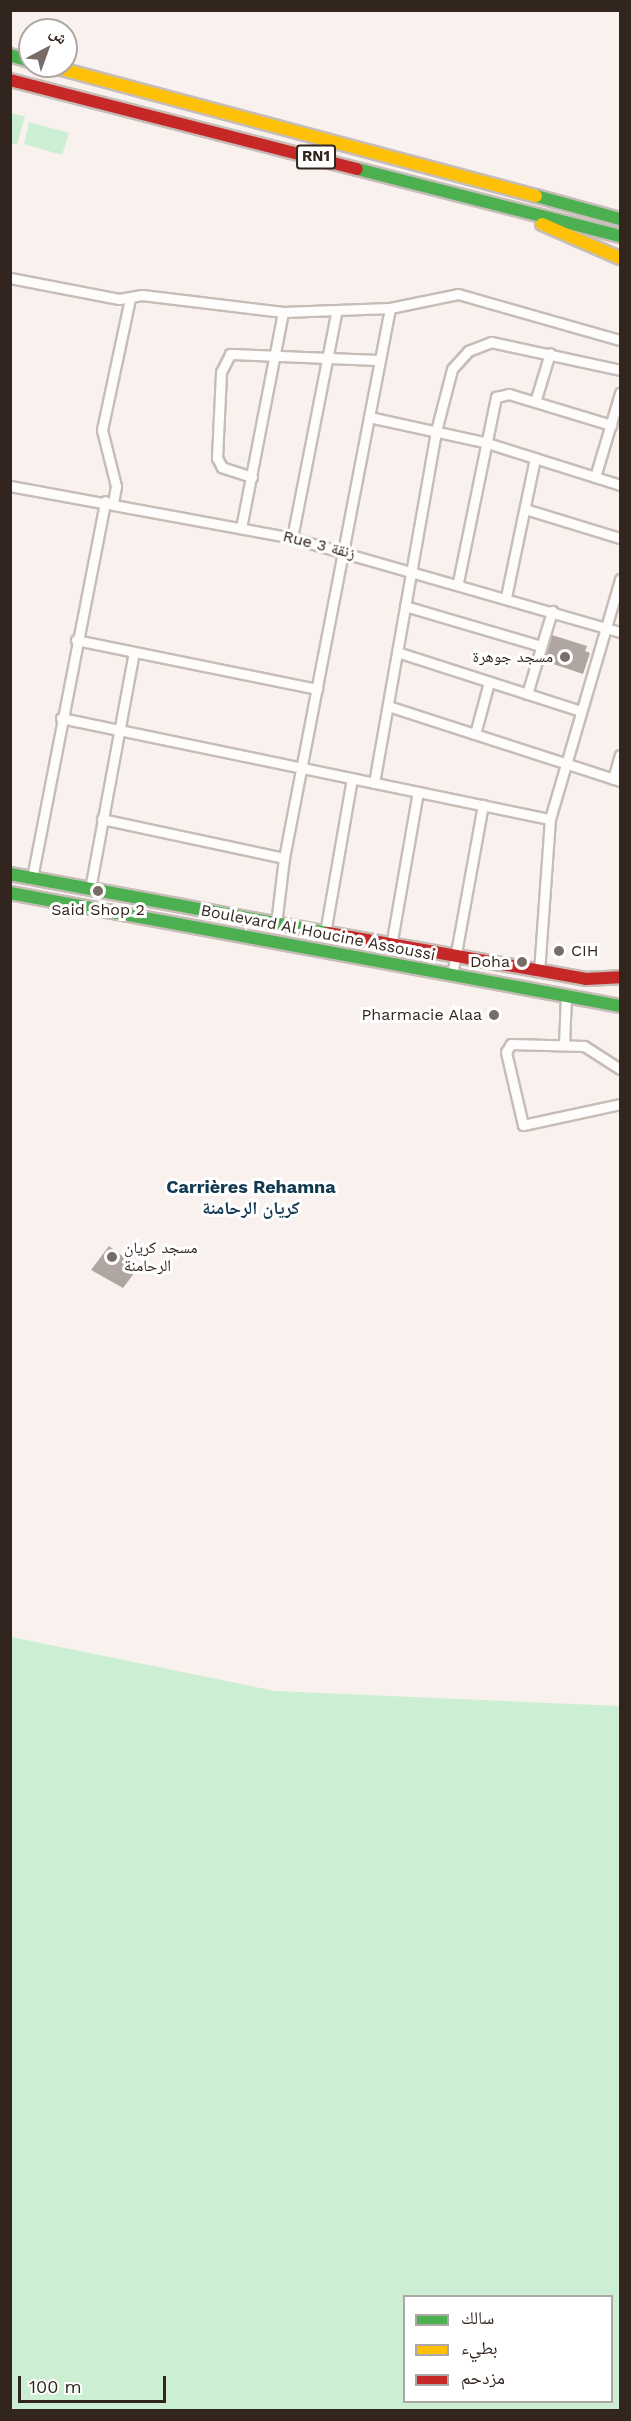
<!DOCTYPE html>
<meta charset="utf-8">
<style>
body{margin:0}
#map{position:relative;width:631px;height:2421px;overflow:hidden;background:#f9f1ed;font-family:"Work Sans","Noto Naskh Arabic",sans-serif}
div>[style]{position:absolute}
.green>*{inset:0;background:#ccefd3}
.building>*{inset:0;background:#afa6a1}
.roads{filter:drop-shadow(2px 0 #c7bdb8) drop-shadow(-2px 0 #c7bdb8) drop-shadow(0 2px #c7bdb8) drop-shadow(0 -2px #c7bdb8)}
.street>*{height:9px;margin:-4.5px;padding:0 4.5px;transform-origin:4.5px;border-radius:4.5px;background:#fefdfc}
.fast>*{height:12px;margin:-6px;padding:0 6px;transform-origin:6px;border-radius:6px;background:#4caf50}
.slow>*{height:12px;margin:-6px;padding:0 6px;transform-origin:6px;border-radius:6px;background:#ffc107}
.jam>*{height:12px;margin:-6px;padding:0 6px;transform-origin:6px;border-radius:6px;background:#c62828}
.dots>*{width:16px;height:16px;translate:-50% -50%;box-sizing:border-box;border:3px solid #fff;border-radius:50%}
span{translate:-50% -50%;white-space:nowrap;text-align:center;line-height:1.15;-webkit-text-stroke:6px #fff;paint-order:stroke}
.shield-label span{padding:2px 4px;background:#fff;border:2px solid;border-radius:4px;-webkit-text-stroke-width:0}
.shield-label{font-size:15px;color:#31251e;font-weight:700}
.street-label{font-size:16px;color:#31251e}
.poi-label{font-size:16px;color:#31251e}
.right{translate:-100% -50%;text-align:right}
.left{translate:0 -50%;text-align:left}
.neighbourhood-label{font-size:18px;color:#123a51;font-weight:700}
.frame{position:absolute;inset:0;border:12px solid #31251e;pointer-events:none}
.legend{position:absolute;left:403px;top:2295px;width:210px;height:108px;box-sizing:border-box;background:#fff;border:2px solid #ada8a5;margin:0;padding:8px 10px;list-style:none;font-size:18px;color:#31251e}
.legend li{display:flex;align-items:center;gap:12px;height:30px}
.legend b{width:30px;border:2px solid #ada8a5}
.north{position:absolute;left:18px;top:18px;width:60px;height:60px;box-sizing:border-box;background:#fff;border:2px solid #ada8a5;border-radius:50%;rotate:41deg;font-size:16px;font-weight:700;line-height:24px;text-align:center;color:#31251e}
.north::after{content:'';display:block;margin:auto;width:21px;height:27px;background:#776c66;clip-path:polygon(50% 0,100% 100%,50% 72%,0 100%)}
.scale{position:absolute;left:18px;top:2376px;width:148px;height:27px;box-sizing:border-box;border:3px solid #31251e;border-top:0;padding-left:8px;font-size:18px;line-height:21px;white-space:nowrap;color:#31251e;-webkit-text-stroke:4px #fff;paint-order:stroke}
</style>
<div id="map">
<div class="green">
<i style="clip-path:polygon(10px 113px,25px 116px,17px 145px,11px 143px)"></i>
<i style="clip-path:polygon(29px 122px,69px 133px,62px 155px,24px 144px)"></i>
<i style="clip-path:polygon(evenodd,11px 1637px,275px 1691px,620px 1706px,620px 2410px,11px 2410px,11px 1637px,404px 2296px,612px 2296px,612px 2402px,404px 2402px,404px 2296px)"></i>
</div>
<div class="building">
<i style="clip-path:polygon(552px 635px,587px 646px,585px 651px,590px 653px,583px 674px,544px 661px)"></i>
<i style="clip-path:polygon(109px 1246px,138px 1268px,123px 1288px,91px 1270px)"></i>
</div>
<div class="roads">
<div class="street">
<i style="left:10px;top:278px;width:111px;rotate:10.9deg"></i>
<i style="left:119px;top:299px;width:23px;rotate:-10deg"></i>
<i style="left:142px;top:295px;width:142px;rotate:6.9deg"></i>
<i style="left:283px;top:312px;width:107px;rotate:-2.1deg"></i>
<i style="left:390px;top:308px;width:69px;rotate:-11.6deg"></i>
<i style="left:458px;top:294px;width:168px;rotate:15.9deg"></i>
<i style="left:535px;top:402px;width:51px;rotate:-73deg"></i>
<i style="left:369px;top:417px;width:118px;rotate:12.3deg"></i>
<i style="left:484px;top:442px;width:143px;rotate:17.5deg"></i>
<i style="left:252px;top:477px;width:32px;rotate:-162deg"></i>
<i style="left:222px;top:467px;width:10px;rotate:-119deg"></i>
<i style="left:217px;top:458px;width:86px;rotate:-87.3deg"></i>
<i style="left:221px;top:372px;width:20px;rotate:-63deg"></i>
<i style="left:230px;top:354px;width:149px;rotate:2.3deg"></i>
<i style="left:595px;top:477px;width:88px;rotate:-73.4deg"></i>
<i style="left:10px;top:486px;width:287px;rotate:10.4deg"></i>
<i style="left:292px;top:538px;width:341px;rotate:16deg"></i>
<i style="left:113px;top:503px;width:17px;rotate:-80deg"></i>
<i style="left:116px;top:486px;width:58px;rotate:-104deg"></i>
<i style="left:102px;top:430px;width:135px;rotate:-78deg"></i>
<i style="left:525px;top:509px;width:99px;rotate:17deg"></i>
<i style="left:241px;top:528px;width:220px;rotate:-79deg"></i>
<i style="left:292px;top:538px;width:229px;rotate:-78.9deg"></i>
<i style="left:458px;top:582px;width:189px;rotate:-78.4deg"></i>
<i style="left:496px;top:397px;width:13px;rotate:-13deg"></i>
<i style="left:509px;top:394px;width:107px;rotate:16.9deg"></i>
<i style="left:506px;top:597px;width:142px;rotate:-78.2deg"></i>
<i style="left:405px;top:606px;width:142px;rotate:16.4deg"></i>
<i style="left:76px;top:640px;width:246px;rotate:11.5deg"></i>
<i style="left:397px;top:652px;width:193px;rotate:17.8deg"></i>
<i style="left:527px;top:694px;width:87px;rotate:-73.2deg"></i>
<i style="left:388px;top:706px;width:244px;rotate:17.9deg"></i>
<i style="left:61px;top:718px;width:499px;rotate:11.7deg"></i>
<i style="left:475px;top:734px;width:54px;rotate:-74.9deg"></i>
<i style="left:613px;top:779px;width:25px;rotate:-74deg"></i>
<i style="left:374px;top:783px;width:357px;rotate:-80deg"></i>
<i style="left:436px;top:431px;width:64px;rotate:-75.5deg"></i>
<i style="left:452px;top:369px;width:24px;rotate:-48deg"></i>
<i style="left:468px;top:351px;width:25px;rotate:-21deg"></i>
<i style="left:491px;top:342px;width:132px;rotate:12.2deg"></i>
<i style="left:102px;top:819px;width:186px;rotate:12.1deg"></i>
<i style="left:32px;top:878px;width:384px;rotate:-79deg"></i>
<i style="left:90px;top:889px;width:241px;rotate:-79.5deg"></i>
<i style="left:276px;top:924px;width:66px;rotate:-83.1deg"></i>
<i style="left:284px;top:858px;width:560px;rotate:-79.09deg"></i>
<i style="left:325px;top:933px;width:157px;rotate:-80.1deg"></i>
<i style="left:391px;top:946px;width:156px;rotate:-80.1deg"></i>
<i style="left:539px;top:972px;width:153px;rotate:-85.9deg"></i>
<i style="left:550px;top:819px;width:250px;rotate:-73.7deg"></i>
<i style="left:452px;top:975px;width:173px;rotate:-79.7deg"></i>
<i style="left:564px;top:1045px;width:50px;rotate:-87.7deg"></i>
<i style="left:620px;top:1069px;width:43px;rotate:-147.4deg"></i>
<i style="left:584px;top:1046px;width:73px;rotate:-178.4deg"></i>
<i style="left:511px;top:1044px;width:9px;rotate:122deg"></i>
<i style="left:506px;top:1052px;width:75px;rotate:76.9deg"></i>
<i style="left:523px;top:1125px;width:99px;rotate:-12.2deg"></i>
</div>
<div class="fast">
<i style="left:10px;top:55px;width:21px;rotate:17deg"></i>
<i style="left:357px;top:169px;width:271px;rotate:14.3deg"></i>
<i style="left:536px;top:196px;width:87px;rotate:15.3deg"></i>
<i style="left:10px;top:874px;width:323px;rotate:10.5deg"></i>
<i style="left:10px;top:893px;width:620px;rotate:10.49deg"></i>
</div>
<div class="slow">
<i style="left:50px;top:66px;width:503px;rotate:14.98deg"></i>
<i style="left:542px;top:224px;width:85px;rotate:23.6deg"></i>
</div>
<div class="jam">
<i style="left:10px;top:80px;width:358px;rotate:14.4deg"></i>
<i style="left:328px;top:933px;width:262px;rotate:10.1deg"></i>
<i style="left:586px;top:979px;width:34px;rotate:-3deg"></i>
</div>
</div>
<div class="dots">
<i style="left:565px;top:657px;background:#776c66"></i>
<i style="left:98px;top:891px;background:#776c66"></i>
<i style="left:559px;top:951px;background:#776c66"></i>
<i style="left:522px;top:962px;background:#776c66"></i>
<i style="left:494px;top:1015px;background:#776c66"></i>
<i style="left:112px;top:1257px;background:#776c66"></i>
</div>
<div class="shield-label">
<span style="left:316px;top:157px">RN1</span>
</div>
<div class="street-label">
<span style="left:319px;top:545px;rotate:14deg">Rue 3 زنقة</span>
<span style="left:318px;top:933px;rotate:11deg">Boulevard Al Houcine Assoussi</span>
</div>
<div class="poi-label">
<span class="right" style="left:553px;top:657px">مسجد جوهرة</span>
<span style="left:98px;top:910px">Said Shop 2</span>
<span class="left" style="left:571px;top:951px">CIH</span>
<span class="right" style="left:510px;top:962px">Doha</span>
<span class="right" style="left:482px;top:1015px">Pharmacie Alaa</span>
<span class="left" style="left:124px;top:1257px">مسجد كريان<br>الرحامنة</span>
</div>
<div class="neighbourhood-label">
<span style="left:251px;top:1198px">Carrières Rehamna<br>كريان الرحامنة</span>
</div>
<div class="frame"></div>
<ul class="legend">
<li><b style="height:8px;background:#4caf50"></b>سالك</li>
<li><b style="height:8px;background:#ffc107"></b>بطيء</li>
<li><b style="height:8px;background:#c62828"></b>مزدحم</li>
</ul>
<div class="north">ش</div>
<div class="scale">100 m</div>
</div>
